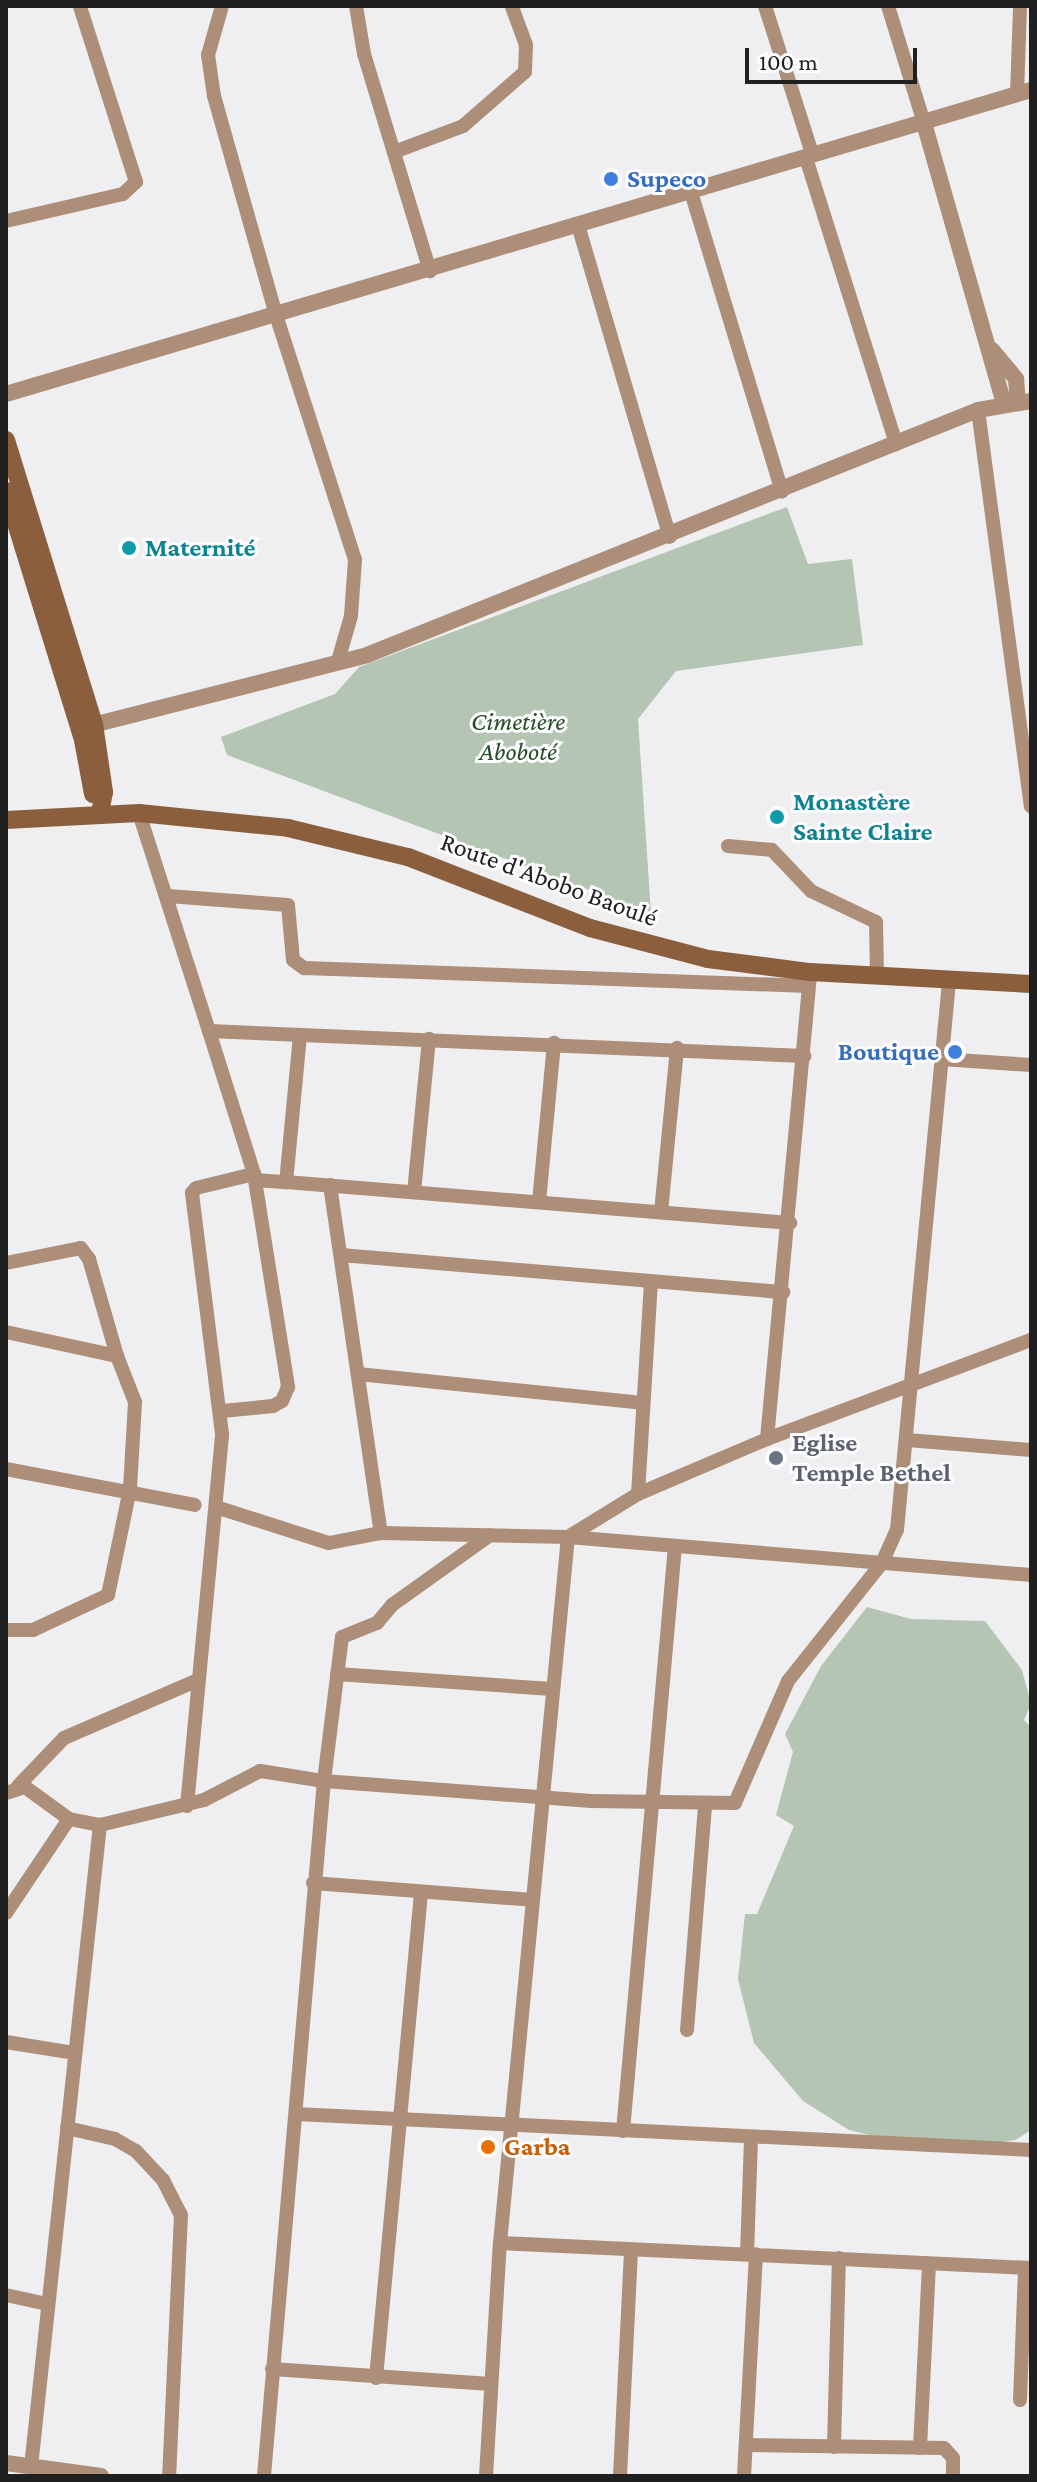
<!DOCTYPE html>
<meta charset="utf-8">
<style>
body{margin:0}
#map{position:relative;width:1037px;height:2482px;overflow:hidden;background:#efeff1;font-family:"Crimson Pro",serif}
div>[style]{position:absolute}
.green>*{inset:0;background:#b4c5b3}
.minor>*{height:14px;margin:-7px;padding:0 7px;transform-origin:7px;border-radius:7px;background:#ad8e78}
.tertiary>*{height:16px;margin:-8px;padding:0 8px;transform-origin:8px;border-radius:8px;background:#ad8e78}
.secondary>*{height:18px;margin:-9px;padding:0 9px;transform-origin:9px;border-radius:9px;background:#8b5f3e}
.dots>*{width:22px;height:22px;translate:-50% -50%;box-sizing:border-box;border:4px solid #fcfcff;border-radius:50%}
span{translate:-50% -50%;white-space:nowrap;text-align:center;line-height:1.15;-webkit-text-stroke:6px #fcfcff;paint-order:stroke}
.shop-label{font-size:26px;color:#366cbe;font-weight:700}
.left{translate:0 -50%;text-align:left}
.right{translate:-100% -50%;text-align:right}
.culture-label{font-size:26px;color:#0d838f;font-weight:700}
.park-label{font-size:26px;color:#284e25;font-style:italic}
.street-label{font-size:26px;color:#202021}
.worship-label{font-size:26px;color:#5b616d;font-weight:700}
.food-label{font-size:26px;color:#c56008;font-weight:700}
.frame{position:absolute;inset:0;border:8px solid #202021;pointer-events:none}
.scale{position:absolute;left:745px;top:48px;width:172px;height:36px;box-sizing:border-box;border:4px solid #202021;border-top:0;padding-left:10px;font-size:24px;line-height:28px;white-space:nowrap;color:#202021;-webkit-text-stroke:6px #fcfcff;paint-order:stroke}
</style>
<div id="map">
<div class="green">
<i style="clip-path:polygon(787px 507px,808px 564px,852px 559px,863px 645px,676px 671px,638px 719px,651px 913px,227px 755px,221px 737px,335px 694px,359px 667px)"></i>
<i style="clip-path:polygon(867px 1607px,911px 1619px,985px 1621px,1022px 1670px,1031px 1704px,1024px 1720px,1031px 1727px,1031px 2130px,1015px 2140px,937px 2152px,849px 2130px,803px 2101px,754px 2043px,738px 1979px,745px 1914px,757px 1914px,794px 1826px,776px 1815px,793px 1752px,785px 1734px,821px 1666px)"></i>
</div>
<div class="minor">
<i style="left:222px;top:6px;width:51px;rotate:105.9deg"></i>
<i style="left:208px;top:55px;width:41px;rotate:81.7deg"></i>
<i style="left:214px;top:96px;width:228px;rotate:74.2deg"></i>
<i style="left:276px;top:315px;width:257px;rotate:72.1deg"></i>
<i style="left:355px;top:560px;width:56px;rotate:94.1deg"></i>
<i style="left:351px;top:616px;width:47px;rotate:106.1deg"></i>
<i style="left:356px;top:6px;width:49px;rotate:80.5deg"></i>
<i style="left:364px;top:54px;width:227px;rotate:73.1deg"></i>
<i style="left:765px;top:6px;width:157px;rotate:72.3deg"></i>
<i style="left:888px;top:6px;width:122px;rotate:72.9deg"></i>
<i style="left:1017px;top:94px;width:88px;rotate:-88deg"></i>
<i style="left:394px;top:152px;width:74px;rotate:-20.6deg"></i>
<i style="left:463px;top:126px;width:82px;rotate:-41.1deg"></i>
<i style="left:525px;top:72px;width:27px;rotate:-88deg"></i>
<i style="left:526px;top:45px;width:40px;rotate:-110.2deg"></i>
<i style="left:806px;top:158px;width:300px;rotate:72.5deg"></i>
<i style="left:691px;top:192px;width:313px;rotate:73.1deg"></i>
<i style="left:6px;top:221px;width:120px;rotate:-13deg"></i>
<i style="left:123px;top:194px;width:18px;rotate:-43deg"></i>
<i style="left:136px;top:182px;width:185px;rotate:-107.7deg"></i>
<i style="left:578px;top:225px;width:325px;rotate:73.6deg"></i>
<i style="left:978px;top:410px;width:400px;rotate:82.4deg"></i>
<i style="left:139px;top:813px;width:229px;rotate:72.2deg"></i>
<i style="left:209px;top:1031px;width:596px;rotate:2.41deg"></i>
<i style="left:728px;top:846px;width:44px;rotate:5.2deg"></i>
<i style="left:772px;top:850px;width:57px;rotate:46.4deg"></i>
<i style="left:811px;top:891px;width:72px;rotate:25.5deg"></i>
<i style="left:876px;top:922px;width:54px;rotate:88.9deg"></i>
<i style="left:168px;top:896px;width:120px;rotate:4.3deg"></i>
<i style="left:288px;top:905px;width:55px;rotate:84.8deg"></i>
<i style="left:293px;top:960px;width:14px;rotate:36deg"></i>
<i style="left:304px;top:968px;width:505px;rotate:2.04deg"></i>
<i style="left:209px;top:1031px;width:150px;rotate:72.5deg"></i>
<i style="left:254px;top:1174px;width:216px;rotate:80.9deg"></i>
<i style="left:288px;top:1387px;width:15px;rotate:113deg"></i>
<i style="left:282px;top:1401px;width:10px;rotate:151deg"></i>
<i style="left:273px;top:1406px;width:51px;rotate:174.4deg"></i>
<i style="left:300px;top:1035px;width:148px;rotate:95.4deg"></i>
<i style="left:286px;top:1182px;width:506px;rotate:4.65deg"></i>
<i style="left:941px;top:1059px;width:90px;rotate:3.8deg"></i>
<i style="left:255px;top:1180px;width:31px;rotate:4deg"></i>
<i style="left:330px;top:1185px;width:352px;rotate:81.7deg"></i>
<i style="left:414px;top:1192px;width:154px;rotate:-84.4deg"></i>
<i style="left:539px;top:1202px;width:160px;rotate:-84.6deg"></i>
<i style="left:661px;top:1212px;width:165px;rotate:-84.4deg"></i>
<i style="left:341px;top:1255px;width:444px;rotate:4.8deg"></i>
<i style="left:6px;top:1263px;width:76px;rotate:-11.3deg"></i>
<i style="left:81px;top:1248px;width:14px;rotate:54deg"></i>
<i style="left:89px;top:1259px;width:101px;rotate:73.9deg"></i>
<i style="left:6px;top:1332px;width:114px;rotate:12.2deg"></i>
<i style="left:117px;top:1356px;width:49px;rotate:68.6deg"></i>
<i style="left:135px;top:1402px;width:87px;rotate:93.3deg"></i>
<i style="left:130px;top:1489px;width:108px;rotate:101.7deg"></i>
<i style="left:108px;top:1595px;width:83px;rotate:155deg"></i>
<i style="left:33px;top:1630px;width:27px;rotate:180deg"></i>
<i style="left:358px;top:1374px;width:286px;rotate:5.8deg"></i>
<i style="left:767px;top:1439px;width:464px;rotate:-84.7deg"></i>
<i style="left:907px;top:1440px;width:124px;rotate:4.6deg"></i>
<i style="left:6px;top:1469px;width:192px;rotate:10.8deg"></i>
<i style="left:638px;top:1494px;width:212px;rotate:-86.5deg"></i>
<i style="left:219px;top:1508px;width:115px;rotate:17.7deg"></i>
<i style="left:329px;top:1543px;width:53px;rotate:-10.9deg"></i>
<i style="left:381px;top:1533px;width:187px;rotate:1.2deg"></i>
<i style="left:568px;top:1537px;width:465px;rotate:4.7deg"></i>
<i style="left:337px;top:1674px;width:215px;rotate:4deg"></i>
<i style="left:18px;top:1786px;width:66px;rotate:-46.2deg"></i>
<i style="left:64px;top:1738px;width:146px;rotate:-23.4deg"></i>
<i style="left:6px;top:1793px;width:20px;rotate:-18deg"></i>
<i style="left:25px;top:1787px;width:54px;rotate:36deg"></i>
<i style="left:69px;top:1819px;width:32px;rotate:11deg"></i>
<i style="left:100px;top:1825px;width:107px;rotate:-13.5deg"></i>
<i style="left:204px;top:1800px;width:63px;rotate:-27.4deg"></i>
<i style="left:260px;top:1771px;width:65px;rotate:8.9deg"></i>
<i style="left:324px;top:1781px;width:145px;rotate:-82.9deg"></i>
<i style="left:342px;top:1637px;width:38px;rotate:-22deg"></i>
<i style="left:377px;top:1623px;width:23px;rotate:-50deg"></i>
<i style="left:392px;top:1605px;width:120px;rotate:-35.5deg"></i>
<i style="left:187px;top:1806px;width:374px;rotate:-84.6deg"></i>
<i style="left:222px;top:1434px;width:243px;rotate:-97.1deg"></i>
<i style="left:192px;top:1193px;width:6px;rotate:-51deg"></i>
<i style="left:196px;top:1188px;width:60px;rotate:-13.6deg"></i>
<i style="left:313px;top:1883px;width:220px;rotate:4.4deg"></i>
<i style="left:6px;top:1913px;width:113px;rotate:-56.2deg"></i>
<i style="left:687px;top:2030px;width:225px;rotate:-85.4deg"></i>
<i style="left:6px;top:2042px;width:70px;rotate:9.1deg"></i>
<i style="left:296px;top:2114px;width:736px;rotate:2.8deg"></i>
<i style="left:67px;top:2128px;width:49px;rotate:12.9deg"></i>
<i style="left:115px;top:2139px;width:24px;rotate:30deg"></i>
<i style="left:136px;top:2151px;width:40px;rotate:47deg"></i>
<i style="left:163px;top:2180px;width:39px;rotate:63deg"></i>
<i style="left:181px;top:2215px;width:261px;rotate:92.6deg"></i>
<i style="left:623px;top:2131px;width:587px;rotate:-84.92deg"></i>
<i style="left:500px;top:2243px;width:532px;rotate:2.7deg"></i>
<i style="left:747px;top:2254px;width:117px;rotate:-88deg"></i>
<i style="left:6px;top:2295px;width:42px;rotate:12.4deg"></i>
<i style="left:272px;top:2369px;width:219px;rotate:3.9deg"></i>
<i style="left:376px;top:2378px;width:486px;rotate:-84.7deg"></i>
<i style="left:1020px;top:2400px;width:132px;rotate:-87.8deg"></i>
<i style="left:746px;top:2445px;width:198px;rotate:0.9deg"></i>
<i style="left:944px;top:2448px;width:13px;rotate:48deg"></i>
<i style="left:953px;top:2458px;width:18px;rotate:90deg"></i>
<i style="left:834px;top:2447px;width:189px;rotate:-88.5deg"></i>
<i style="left:920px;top:2448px;width:184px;rotate:-87.2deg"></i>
<i style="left:31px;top:2467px;width:646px;rotate:-83.87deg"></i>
<i style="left:264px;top:2476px;width:698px;rotate:-85.07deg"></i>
<i style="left:324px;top:1781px;width:268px;rotate:4.3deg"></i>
<i style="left:591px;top:1801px;width:144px;rotate:0.8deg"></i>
<i style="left:735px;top:1803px;width:133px;rotate:-66.5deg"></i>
<i style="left:788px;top:1681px;width:151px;rotate:-51.5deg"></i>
<i style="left:882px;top:1563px;width:36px;rotate:-66deg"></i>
<i style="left:897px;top:1530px;width:550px;rotate:-84.58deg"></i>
<i style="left:486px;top:2476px;width:233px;rotate:-86.6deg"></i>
<i style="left:500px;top:2243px;width:709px;rotate:-84.5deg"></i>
<i style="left:568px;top:1537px;width:82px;rotate:-31.6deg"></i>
<i style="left:638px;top:1494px;width:140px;rotate:-23.1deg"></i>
<i style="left:767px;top:1439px;width:282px;rotate:-20.6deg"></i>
<i style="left:620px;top:2476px;width:226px;rotate:-87.2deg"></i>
<i style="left:744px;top:2476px;width:222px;rotate:-86.9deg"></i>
</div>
<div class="tertiary">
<i style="left:924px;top:123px;width:291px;rotate:74.1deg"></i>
<i style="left:992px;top:350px;width:38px;rotate:50deg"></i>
<i style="left:1016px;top:379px;width:22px;rotate:85deg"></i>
<i style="left:6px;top:394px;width:1069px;rotate:-16.52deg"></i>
<i style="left:81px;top:728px;width:295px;rotate:-14.3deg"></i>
<i style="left:367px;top:655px;width:658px;rotate:-21.85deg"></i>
<i style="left:978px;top:410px;width:54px;rotate:-9.6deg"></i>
<i style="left:6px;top:2463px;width:96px;rotate:7.8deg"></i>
</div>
<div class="secondary">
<i style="left:6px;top:440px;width:297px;rotate:72.8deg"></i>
<i style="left:94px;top:724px;width:69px;rotate:81.6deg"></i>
<i style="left:104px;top:792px;width:20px;rotate:101deg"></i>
<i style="left:6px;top:491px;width:261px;rotate:72.8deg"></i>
<i style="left:83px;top:740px;width:55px;rotate:79.5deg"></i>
<i style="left:6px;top:820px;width:133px;rotate:-3deg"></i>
<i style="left:139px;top:813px;width:150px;rotate:5.7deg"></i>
<i style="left:288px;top:828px;width:123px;rotate:13.6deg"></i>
<i style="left:408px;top:857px;width:195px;rotate:21.3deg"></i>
<i style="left:590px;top:928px;width:122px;rotate:14.7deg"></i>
<i style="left:708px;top:959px;width:103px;rotate:7.3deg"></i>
<i style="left:810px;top:972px;width:221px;rotate:3.1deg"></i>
</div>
<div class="dots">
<i style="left:611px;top:179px;background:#3f7fe0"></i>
<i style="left:129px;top:548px;background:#0f9aa8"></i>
<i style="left:777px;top:817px;background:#0f9aa8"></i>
<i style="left:955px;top:1052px;background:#3f7fe0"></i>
<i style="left:776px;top:1458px;background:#6b7280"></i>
<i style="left:488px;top:2147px;background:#e8710a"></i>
</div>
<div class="shop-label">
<span class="left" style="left:627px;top:179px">Supeco</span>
<span class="right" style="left:939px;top:1052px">Boutique</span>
</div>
<div class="culture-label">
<span class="left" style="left:145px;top:548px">Maternité</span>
<span class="left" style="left:793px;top:817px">Monastère<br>Sainte Claire</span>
</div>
<div class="park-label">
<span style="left:518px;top:737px">Cimetière<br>Aboboté</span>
</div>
<div class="street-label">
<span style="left:549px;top:880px;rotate:20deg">Route d'Abobo Baoulé</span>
</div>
<div class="worship-label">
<span class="left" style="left:792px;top:1458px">Eglise<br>Temple Bethel</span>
</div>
<div class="food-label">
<span class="left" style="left:504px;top:2147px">Garba</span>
</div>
<div class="frame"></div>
<div class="scale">100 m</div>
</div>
